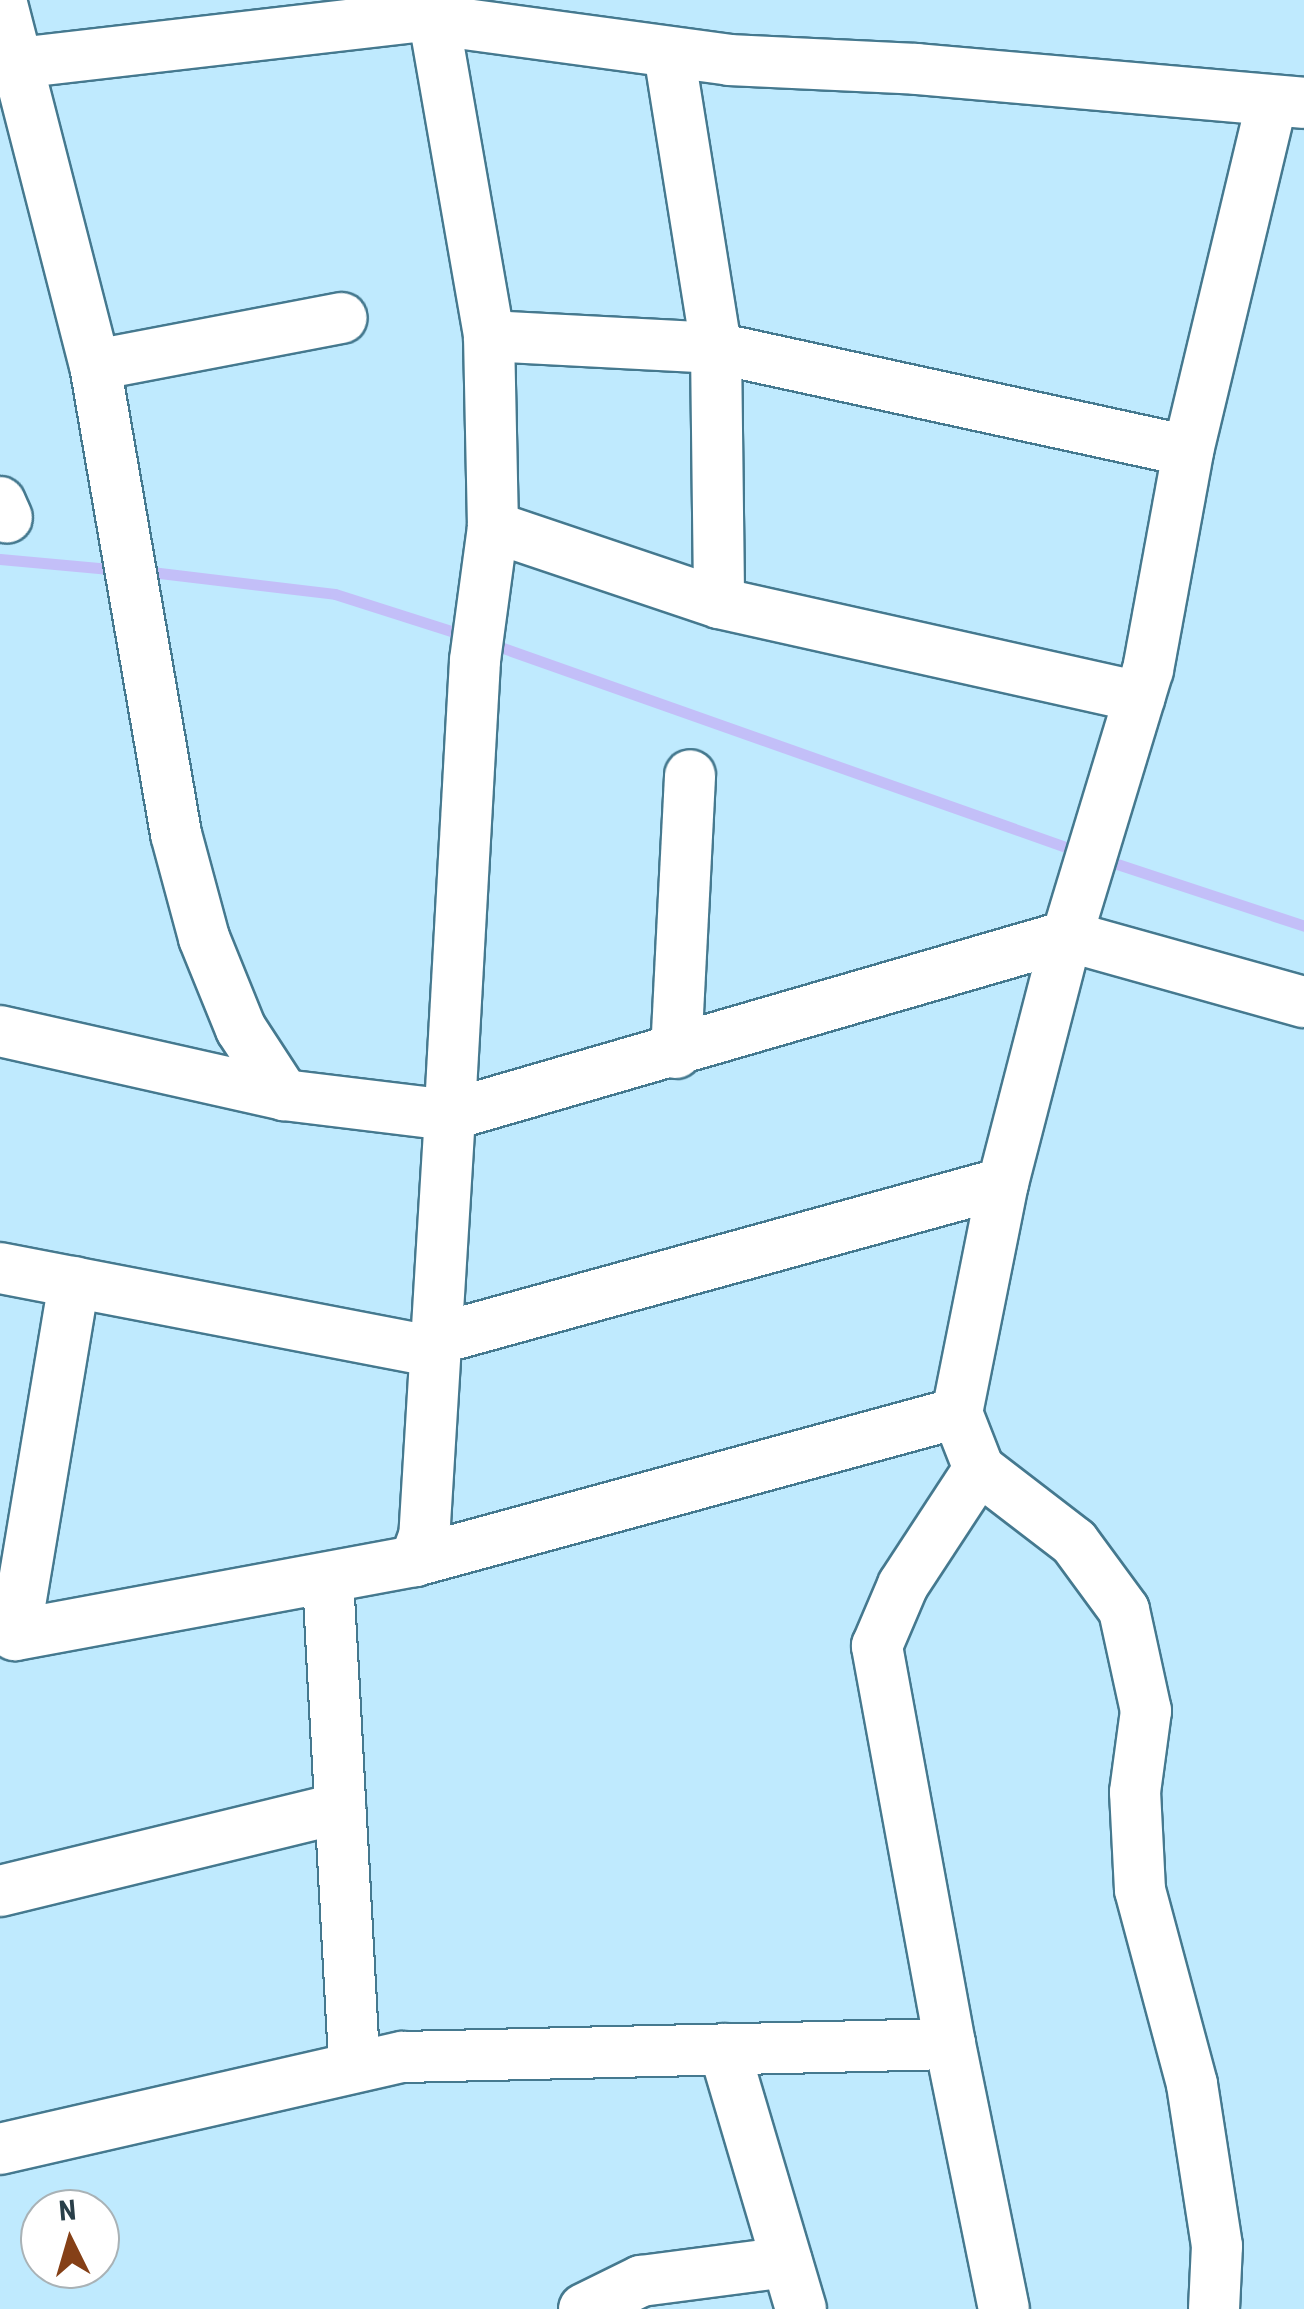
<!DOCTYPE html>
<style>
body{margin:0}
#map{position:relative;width:1304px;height:2309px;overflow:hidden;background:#bfeafe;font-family:"Roboto Condensed",sans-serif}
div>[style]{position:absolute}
.stream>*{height:11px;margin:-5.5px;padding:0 5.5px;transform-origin:5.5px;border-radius:5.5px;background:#c3bff8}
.roads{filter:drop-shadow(2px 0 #45798f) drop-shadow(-2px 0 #45798f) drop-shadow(0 2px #45798f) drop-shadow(0 -2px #45798f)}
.minor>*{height:50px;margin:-25px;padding:0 25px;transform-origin:25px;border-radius:25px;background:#fff}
span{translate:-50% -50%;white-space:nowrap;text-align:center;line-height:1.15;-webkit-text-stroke:8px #fff;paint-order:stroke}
.north{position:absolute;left:20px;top:2189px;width:100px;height:100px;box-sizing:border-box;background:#fff;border:2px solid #a9b2b6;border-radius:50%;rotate:355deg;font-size:28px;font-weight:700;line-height:40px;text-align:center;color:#293f49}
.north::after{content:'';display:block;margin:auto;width:35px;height:45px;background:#854017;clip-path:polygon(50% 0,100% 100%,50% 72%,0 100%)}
</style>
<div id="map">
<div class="stream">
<i style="left:0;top:559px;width:121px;rotate:5.2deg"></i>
<i style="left:143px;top:571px;width:193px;rotate:6.8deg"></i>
<i style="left:335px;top:594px;width:139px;rotate:17.7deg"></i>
<i style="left:489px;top:643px;width:627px;rotate:19.48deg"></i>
<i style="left:1102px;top:859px;width:213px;rotate:18.3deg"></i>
</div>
<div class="roads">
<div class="minor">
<i style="left:1px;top:0;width:377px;rotate:75.6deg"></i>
<i style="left:95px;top:365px;width:476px;rotate:80.2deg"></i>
<i style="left:176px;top:834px;width:108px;rotate:74.9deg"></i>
<i style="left:204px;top:938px;width:98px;rotate:67.9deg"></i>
<i style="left:241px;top:1029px;width:79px;rotate:56.9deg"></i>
<i style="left:284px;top:1095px;width:167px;rotate:6.9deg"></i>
<i style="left:450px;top:1115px;width:422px;rotate:93.5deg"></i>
<i style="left:424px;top:1536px;width:27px;rotate:110deg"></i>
<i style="left:415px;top:1561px;width:407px;rotate:169.5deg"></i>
<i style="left:434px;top:20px;width:321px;rotate:80.1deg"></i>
<i style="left:489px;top:336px;width:191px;rotate:88.8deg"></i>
<i style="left:493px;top:527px;width:135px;rotate:97.7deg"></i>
<i style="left:475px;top:661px;width:455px;rotate:93.2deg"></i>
<i style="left:450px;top:1115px;width:642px;rotate:-16.18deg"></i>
<i style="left:1067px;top:936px;width:246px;rotate:15.6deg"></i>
<i style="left:669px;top:53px;width:299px;rotate:80.9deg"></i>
<i style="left:716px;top:348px;width:255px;rotate:89.3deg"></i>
<i style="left:0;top:57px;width:19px;rotate:18deg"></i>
<i style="left:18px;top:63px;width:398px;rotate:-6.6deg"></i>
<i style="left:413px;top:17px;width:319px;rotate:7.7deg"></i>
<i style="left:729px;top:60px;width:188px;rotate:2.7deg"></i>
<i style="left:917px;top:69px;width:388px;rotate:5deg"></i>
<i style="left:489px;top:336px;width:227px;rotate:3deg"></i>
<i style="left:716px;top:348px;width:483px;rotate:12.3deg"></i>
<i style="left:95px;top:365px;width:251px;rotate:-10.8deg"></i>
<i style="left:0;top:502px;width:17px;rotate:66deg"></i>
<i style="left:493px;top:527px;width:238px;rotate:18.6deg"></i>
<i style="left:719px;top:603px;width:431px;rotate:12.6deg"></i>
<i style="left:0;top:1031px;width:291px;rotate:12.7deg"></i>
<i style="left:676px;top:1053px;width:278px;rotate:-87.1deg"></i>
<i style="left:0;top:1268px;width:443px;rotate:10.9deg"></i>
<i style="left:437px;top:1339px;width:587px;rotate:-15.41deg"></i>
<i style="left:415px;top:1561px;width:562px;rotate:-15.27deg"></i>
<i style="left:328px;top:1579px;width:488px;rotate:86.9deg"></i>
<i style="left:15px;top:1635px;width:358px;rotate:-80.5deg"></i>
<i style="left:0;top:1891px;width:350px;rotate:-13.7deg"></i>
<i style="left:950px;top:2044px;width:405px;rotate:-100.4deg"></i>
<i style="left:877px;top:1646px;width:66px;rotate:-66.9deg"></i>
<i style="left:903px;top:1585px;width:139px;rotate:-56.8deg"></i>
<i style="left:724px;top:2049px;width:271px;rotate:73.5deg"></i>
<i style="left:0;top:2149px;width:413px;rotate:-12.9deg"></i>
<i style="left:403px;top:2057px;width:547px;rotate:-1.36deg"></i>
<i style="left:950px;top:2044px;width:270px;rotate:78.5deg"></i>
<i style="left:584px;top:2309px;width:64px;rotate:-26.2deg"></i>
<i style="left:641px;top:2281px;width:147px;rotate:-7.4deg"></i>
<i style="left:1214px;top:2309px;width:63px;rotate:-87.3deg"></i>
<i style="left:1217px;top:2246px;width:164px;rotate:-98.8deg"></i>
<i style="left:1192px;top:2084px;width:201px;rotate:-105deg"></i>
<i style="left:1140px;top:1890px;width:98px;rotate:-92.9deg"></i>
<i style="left:1135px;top:1792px;width:82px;rotate:-82.3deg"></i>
<i style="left:1146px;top:1711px;width:103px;rotate:-102.3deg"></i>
<i style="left:1124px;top:1610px;width:84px;rotate:-126.3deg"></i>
<i style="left:1074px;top:1542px;width:120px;rotate:-142.5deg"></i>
<i style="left:979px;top:1469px;width:60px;rotate:-111.4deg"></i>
<i style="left:957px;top:1413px;width:235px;rotate:-78.7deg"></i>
<i style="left:1003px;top:1183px;width:255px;rotate:-75.5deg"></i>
<i style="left:1067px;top:936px;width:278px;rotate:-73.1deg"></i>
<i style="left:1148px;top:670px;width:223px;rotate:-79.6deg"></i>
<i style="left:1188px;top:451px;width:359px;rotate:-76.5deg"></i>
</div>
</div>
<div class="north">N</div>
</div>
